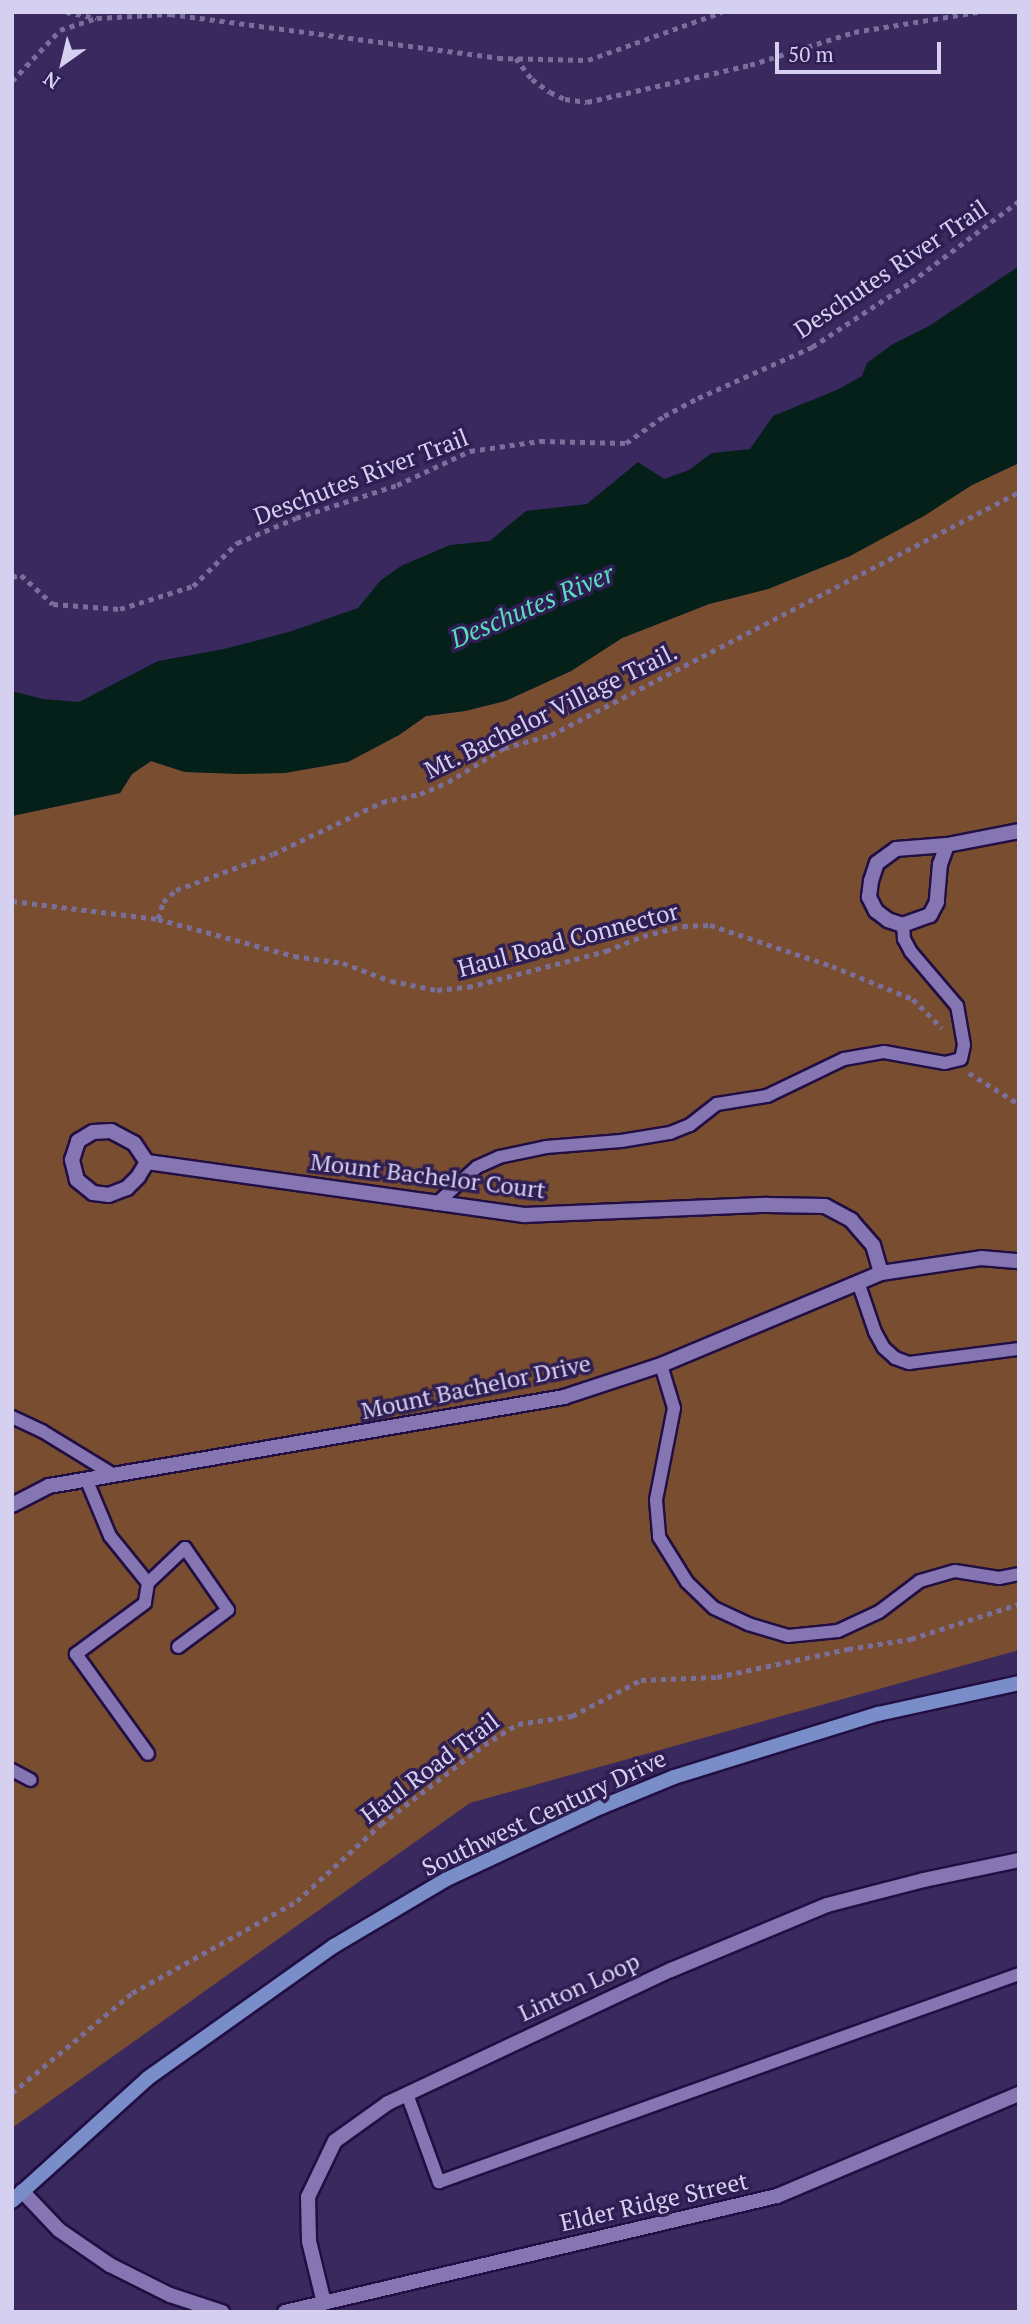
<!DOCTYPE html>
<style>
body{margin:0}
#map{position:relative;width:1031px;height:2324px;overflow:hidden;background:#39295f;font-family:"PT Serif",serif}
div>[style]{position:absolute}
.green>*{inset:0;background:#794d2f}
.water>*{inset:0;background:#042019}
.path>*{height:4.5px;margin-top:-2.25px;transform-origin:0;background:repeating-linear-gradient(90deg,#7a6e9b 0 5px,transparent 0 10px)}
.roads{filter:drop-shadow(2px 0 #210e42) drop-shadow(-2px 0 #210e42) drop-shadow(0 2px #210e42) drop-shadow(0 -2px #210e42)}
.service>*{height:12px;margin:-6px;padding:0 6px;transform-origin:6px;border-radius:6px;background:#8576b3}
.minor>*{height:14px;margin:-7px;padding:0 7px;transform-origin:7px;border-radius:7px;background:#8576b3}
.secondary>*{height:14px;margin:-7px;padding:0 7px;transform-origin:7px;border-radius:7px;background:#798dc8}
span{translate:-50% -50%;white-space:nowrap;text-align:center;line-height:1.15;-webkit-text-stroke:7px #2f1e53;paint-order:stroke}
.street-label{font-size:24px;color:#d5cff0}
.water-label{font-size:26px;color:#5bdabc;font-style:italic}
.frame{position:absolute;inset:0;border:14px solid #d5cff0;pointer-events:none}
.north{position:absolute;left:28px;top:28px;width:70px;height:70px;-webkit-text-stroke:5px #2f1e53;paint-order:stroke;rotate:214deg;font-size:19px;font-weight:700;line-height:28px;text-align:center;color:#d5cff0}
.north::after{content:'';display:block;margin:auto;width:24px;height:32px;background:#d5cff0;clip-path:polygon(50% 0,100% 100%,50% 72%,0 100%)}
.scale{position:absolute;left:775px;top:42px;width:166px;height:32px;box-sizing:border-box;border:4px solid #d5cff0;border-top:0;padding-left:9px;font-size:21px;line-height:24px;white-space:nowrap;color:#d5cff0;-webkit-text-stroke:5px #2f1e53;paint-order:stroke}
</style>
<div id="map">
<div class="green">
<i style="clip-path:polygon(1019px 463px,1019px 1650px,470px 1803px,12px 2128px,12px 816px,120px 793px,132px 774px,151px 761px,185px 772px,285px 773px,399px 735px,426px 716px,465px 711px,505px 701px,571px 671px,622px 638px,709px 604px,768px 589px,850px 556px,972px 485px)"></i>
</div>
<div class="water">
<i style="clip-path:polygon(1019px 266px,1019px 463px,972px 485px,924px 516px,850px 556px,768px 589px,709px 604px,622px 638px,571px 671px,505px 701px,465px 711px,426px 716px,399px 735px,348px 762px,285px 773px,239px 774px,185px 772px,151px 761px,132px 774px,120px 793px,12px 816px,12px 691px,43px 699px,79px 702px,158px 661px,224px 649px,289px 632px,358px 608px,380px 581px,401px 566px,450px 545px,490px 541px,526px 511px,587px 504px,638px 462px,664px 479px,689px 470px,712px 453px,750px 449px,773px 416px,839px 389px,862px 376px,867px 363px,893px 344px,929px 326px)"></i>
</div>
<div class="path">
<i style="left:66px;top:12px;width:31px;rotate:11deg"></i>
<i style="left:516px;top:58px;width:26px;rotate:53deg"></i>
<i style="left:532px;top:79px;width:22px;rotate:36deg"></i>
<i style="left:550px;top:92px;width:17px;rotate:25deg"></i>
<i style="left:565px;top:99px;width:22px;rotate:8deg"></i>
<i style="left:587px;top:102px;width:167px;rotate:-12.8deg"></i>
<i style="left:750px;top:65px;width:109px;rotate:-17.6deg"></i>
<i style="left:854px;top:32px;width:126px;rotate:-9.2deg"></i>
<i style="left:12px;top:81px;width:70px;rotate:-46.7deg"></i>
<i style="left:60px;top:30px;width:39px;rotate:-18deg"></i>
<i style="left:97px;top:18px;width:73px;rotate:-3.1deg"></i>
<i style="left:170px;top:14px;width:331px;rotate:7.6deg"></i>
<i style="left:498px;top:58px;width:90px;rotate:1.3deg"></i>
<i style="left:588px;top:60px;width:142px;rotate:-19.7deg"></i>
<i style="left:12px;top:577px;width:9px;rotate:-13deg"></i>
<i style="left:21px;top:575px;width:43px;rotate:42.2deg"></i>
<i style="left:53px;top:604px;width:67px;rotate:4.3deg"></i>
<i style="left:120px;top:609px;width:77px;rotate:-17.5deg"></i>
<i style="left:193px;top:586px;width:62px;rotate:-44.3deg"></i>
<i style="left:237px;top:543px;width:64px;rotate:-23deg"></i>
<i style="left:296px;top:518px;width:106px;rotate:-18.1deg"></i>
<i style="left:397px;top:485px;width:81px;rotate:-25deg"></i>
<i style="left:470px;top:451px;width:71px;rotate:-8.1deg"></i>
<i style="left:540px;top:441px;width:86px;rotate:1.3deg"></i>
<i style="left:626px;top:443px;width:47px;rotate:-35.4deg"></i>
<i style="left:664px;top:416px;width:38px;rotate:-28deg"></i>
<i style="left:698px;top:398px;width:125px;rotate:-24.1deg"></i>
<i style="left:812px;top:347px;width:118px;rotate:-33.3deg"></i>
<i style="left:911px;top:282px;width:135px;rotate:-36.9deg"></i>
<i style="left:12px;top:901px;width:147px;rotate:7deg"></i>
<i style="left:158px;top:919px;width:18px;rotate:-74deg"></i>
<i style="left:163px;top:902px;width:18px;rotate:-43deg"></i>
<i style="left:176px;top:890px;width:103px;rotate:-20.4deg"></i>
<i style="left:273px;top:854px;width:121px;rotate:-25.5deg"></i>
<i style="left:382px;top:802px;width:39px;rotate:-12deg"></i>
<i style="left:420px;top:794px;width:30px;rotate:-23deg"></i>
<i style="left:448px;top:782px;width:66px;rotate:-31.3deg"></i>
<i style="left:504px;top:748px;width:49px;rotate:-15.5deg"></i>
<i style="left:551px;top:735px;width:527px;rotate:-27.44deg"></i>
<i style="left:158px;top:919px;width:141px;rotate:15.2deg"></i>
<i style="left:294px;top:956px;width:49px;rotate:8.1deg"></i>
<i style="left:343px;top:963px;width:51px;rotate:20.6deg"></i>
<i style="left:391px;top:981px;width:47px;rotate:11.1deg"></i>
<i style="left:437px;top:990px;width:31px;rotate:-6deg"></i>
<i style="left:468px;top:987px;width:143px;rotate:-14.6deg"></i>
<i style="left:606px;top:951px;width:40px;rotate:-22deg"></i>
<i style="left:643px;top:936px;width:41px;rotate:-14deg"></i>
<i style="left:683px;top:926px;width:27px;rotate:-2deg"></i>
<i style="left:710px;top:925px;width:129px;rotate:18.6deg"></i>
<i style="left:832px;top:966px;width:87px;rotate:22.2deg"></i>
<i style="left:913px;top:999px;width:41px;rotate:45deg"></i>
<i style="left:969px;top:1073px;width:59px;rotate:31.8deg"></i>
<i style="left:12px;top:2093px;width:156px;rotate:-39.8deg"></i>
<i style="left:132px;top:1993px;width:189px;rotate:-29.1deg"></i>
<i style="left:297px;top:1901px;width:114px;rotate:-42.5deg"></i>
<i style="left:381px;top:1824px;width:130px;rotate:-37.5deg"></i>
<i style="left:484px;top:1745px;width:40px;rotate:-32deg"></i>
<i style="left:518px;top:1724px;width:55px;rotate:-8.4deg"></i>
<i style="left:572px;top:1716px;width:78px;rotate:-27.6deg"></i>
<i style="left:641px;top:1680px;width:76px;rotate:-2.3deg"></i>
<i style="left:717px;top:1677px;width:134px;rotate:-12.1deg"></i>
<i style="left:848px;top:1649px;width:64px;rotate:-9deg"></i>
<i style="left:911px;top:1639px;width:114px;rotate:-18deg"></i>
</div>
<div class="roads">
<div class="service">
<i style="left:436px;top:1204px;width:55px;rotate:-42.1deg"></i>
<i style="left:477px;top:1167px;width:24px;rotate:-24deg"></i>
<i style="left:499px;top:1157px;width:48px;rotate:-12deg"></i>
<i style="left:546px;top:1147px;width:75px;rotate:-4.6deg"></i>
<i style="left:621px;top:1141px;width:50px;rotate:-9.3deg"></i>
<i style="left:670px;top:1133px;width:22px;rotate:-22deg"></i>
<i style="left:690px;top:1125px;width:34px;rotate:-38deg"></i>
<i style="left:717px;top:1104px;width:51px;rotate:-9.1deg"></i>
<i style="left:767px;top:1096px;width:85px;rotate:-25.7deg"></i>
<i style="left:844px;top:1059px;width:41px;rotate:-9.9deg"></i>
<i style="left:884px;top:1052px;width:62px;rotate:10.2deg"></i>
<i style="left:945px;top:1063px;width:16px;rotate:-14deg"></i>
<i style="left:961px;top:1059px;width:14px;rotate:-78deg"></i>
<i style="left:964px;top:1045px;width:40px;rotate:-100deg"></i>
<i style="left:957px;top:1006px;width:71px;rotate:-130.4deg"></i>
<i style="left:911px;top:952px;width:15px;rotate:-118deg"></i>
<i style="left:904px;top:939px;width:14px;rotate:-94deg"></i>
<i style="left:858px;top:1282px;width:53px;rotate:71.2deg"></i>
<i style="left:875px;top:1332px;width:18px;rotate:61deg"></i>
<i style="left:884px;top:1348px;width:15px;rotate:42deg"></i>
<i style="left:895px;top:1358px;width:15px;rotate:20deg"></i>
<i style="left:909px;top:1363px;width:111px;rotate:-7.3deg"></i>
<i style="left:661px;top:1365px;width:45px;rotate:73.2deg"></i>
<i style="left:674px;top:1408px;width:94px;rotate:101.1deg"></i>
<i style="left:656px;top:1500px;width:37px;rotate:85deg"></i>
<i style="left:659px;top:1537px;width:53px;rotate:58.1deg"></i>
<i style="left:687px;top:1582px;width:37px;rotate:44deg"></i>
<i style="left:714px;top:1608px;width:38px;rotate:25deg"></i>
<i style="left:748px;top:1624px;width:42px;rotate:16.7deg"></i>
<i style="left:788px;top:1636px;width:50px;rotate:-5.7deg"></i>
<i style="left:838px;top:1631px;width:45px;rotate:-24.9deg"></i>
<i style="left:879px;top:1612px;width:51px;rotate:-37.1deg"></i>
<i style="left:920px;top:1581px;width:36px;rotate:-16deg"></i>
<i style="left:955px;top:1571px;width:45px;rotate:9deg"></i>
<i style="left:999px;top:1578px;width:20px;rotate:-11deg"></i>
<i style="left:12px;top:1417px;width:33px;rotate:25deg"></i>
<i style="left:42px;top:1431px;width:84px;rotate:31.4deg"></i>
<i style="left:87px;top:1481px;width:60px;rotate:67.3deg"></i>
<i style="left:110px;top:1536px;width:60px;rotate:51deg"></i>
<i style="left:148px;top:1583px;width:51px;rotate:-43.4deg"></i>
<i style="left:185px;top:1548px;width:75px;rotate:55.3deg"></i>
<i style="left:228px;top:1610px;width:62px;rotate:143.5deg"></i>
<i style="left:148px;top:1583px;width:20px;rotate:99deg"></i>
<i style="left:145px;top:1603px;width:86px;rotate:143.5deg"></i>
<i style="left:76px;top:1654px;width:123px;rotate:54.2deg"></i>
<i style="left:12px;top:1770px;width:21px;rotate:28deg"></i>
<i style="left:407px;top:2094px;width:94px;rotate:70deg"></i>
<i style="left:439px;top:2182px;width:616px;rotate:-19.73deg"></i>
</div>
<div class="minor">
<i style="left:947px;top:845px;width:20px;rotate:110deg"></i>
<i style="left:940px;top:864px;width:38px;rotate:95deg"></i>
<i style="left:937px;top:902px;width:15px;rotate:118deg"></i>
<i style="left:930px;top:915px;width:29px;rotate:160deg"></i>
<i style="left:903px;top:925px;width:16px;rotate:-162deg"></i>
<i style="left:888px;top:920px;width:15px;rotate:-143deg"></i>
<i style="left:876px;top:911px;width:16px;rotate:-117deg"></i>
<i style="left:869px;top:897px;width:16px;rotate:-83deg"></i>
<i style="left:871px;top:881px;width:19px;rotate:-72deg"></i>
<i style="left:877px;top:863px;width:24px;rotate:-36deg"></i>
<i style="left:896px;top:849px;width:51px;rotate:-4.5deg"></i>
<i style="left:947px;top:845px;width:73px;rotate:-11deg"></i>
<i style="left:147px;top:1162px;width:17px;rotate:121deg"></i>
<i style="left:138px;top:1177px;width:16px;rotate:135deg"></i>
<i style="left:127px;top:1188px;width:19px;rotate:159deg"></i>
<i style="left:109px;top:1195px;width:16px;rotate:-173deg"></i>
<i style="left:93px;top:1193px;width:21px;rotate:-141deg"></i>
<i style="left:77px;top:1180px;width:21px;rotate:-104deg"></i>
<i style="left:72px;top:1160px;width:20px;rotate:-72deg"></i>
<i style="left:78px;top:1141px;width:17px;rotate:-31deg"></i>
<i style="left:93px;top:1132px;width:18px;rotate:-3deg"></i>
<i style="left:111px;top:1131px;width:26px;rotate:28deg"></i>
<i style="left:134px;top:1143px;width:23px;rotate:56deg"></i>
<i style="left:147px;top:1162px;width:381px;rotate:8deg"></i>
<i style="left:524px;top:1215px;width:243px;rotate:-2.4deg"></i>
<i style="left:767px;top:1205px;width:58px;rotate:1deg"></i>
<i style="left:825px;top:1206px;width:30px;rotate:28deg"></i>
<i style="left:851px;top:1220px;width:33px;rotate:49deg"></i>
<i style="left:873px;top:1245px;width:29px;rotate:74deg"></i>
<i style="left:12px;top:1505px;width:42px;rotate:-27.2deg"></i>
<i style="left:49px;top:1486px;width:523px;rotate:-9.8deg"></i>
<i style="left:564px;top:1397px;width:102px;rotate:-18.3deg"></i>
<i style="left:661px;top:1365px;width:238px;rotate:-22.7deg"></i>
<i style="left:881px;top:1273px;width:101px;rotate:-8.5deg"></i>
<i style="left:981px;top:1258px;width:38px;rotate:5deg"></i>
<i style="left:22px;top:2191px;width:54px;rotate:46.5deg"></i>
<i style="left:59px;top:2230px;width:62px;rotate:34.5deg"></i>
<i style="left:110px;top:2265px;width:67px;rotate:26.6deg"></i>
<i style="left:170px;top:2295px;width:55px;rotate:18.1deg"></i>
<i style="left:324px;top:2303px;width:64px;rotate:-103.6deg"></i>
<i style="left:309px;top:2241px;width:44px;rotate:-91.3deg"></i>
<i style="left:308px;top:2197px;width:62px;rotate:-64.3deg"></i>
<i style="left:335px;top:2141px;width:65px;rotate:-35.6deg"></i>
<i style="left:388px;top:2103px;width:313px;rotate:-25.2deg"></i>
<i style="left:671px;top:1970px;width:169px;rotate:-22.6deg"></i>
<i style="left:827px;top:1905px;width:100px;rotate:-14.5deg"></i>
<i style="left:924px;top:1880px;width:97px;rotate:-11.9deg"></i>
<i style="left:285px;top:2312px;width:505px;rotate:-13.27deg"></i>
<i style="left:777px;top:2196px;width:263px;rotate:-22.9deg"></i>
</div>
<div class="secondary">
<i style="left:12px;top:2201px;width:183px;rotate:-42.1deg"></i>
<i style="left:148px;top:2078px;width:228px;rotate:-35.4deg"></i>
<i style="left:334px;top:1946px;width:131px;rotate:-30.7deg"></i>
<i style="left:447px;top:1879px;width:170px;rotate:-25.1deg"></i>
<i style="left:601px;top:1807px;width:79px;rotate:-22.3deg"></i>
<i style="left:674px;top:1777px;width:214px;rotate:-17.2deg"></i>
<i style="left:878px;top:1714px;width:144px;rotate:-12.4deg"></i>
</div>
</div>
<div class="street-label">
<span style="left:891px;top:269px;rotate:-34deg">Deschutes River Trail</span>
<span style="left:361px;top:477px;rotate:-21deg">Deschutes River Trail</span>
<span style="left:551px;top:711px;rotate:-26deg">Mt. Bachelor Village Trail.</span>
<span style="left:568px;top:940px;rotate:-15deg">Haul Road Connector</span>
<span style="left:428px;top:1176px;rotate:7deg">Mount Bachelor Court</span>
<span style="left:476px;top:1387px;rotate:-12deg">Mount Bachelor Drive</span>
<span style="left:430px;top:1768px;rotate:-37deg">Haul Road Trail</span>
<span style="left:544px;top:1813px;rotate:-25deg">Southwest Century Drive</span>
<span style="left:579px;top:1987px;rotate:-25deg">Linton Loop</span>
<span style="left:654px;top:2202px;rotate:-13deg">Elder Ridge Street</span>
</div>
<div class="water-label">
<span style="left:532px;top:606px;rotate:-23deg">Deschutes River</span>
</div>
<div class="frame"></div>
<div class="north">N</div>
<div class="scale">50 m</div>
</div>
